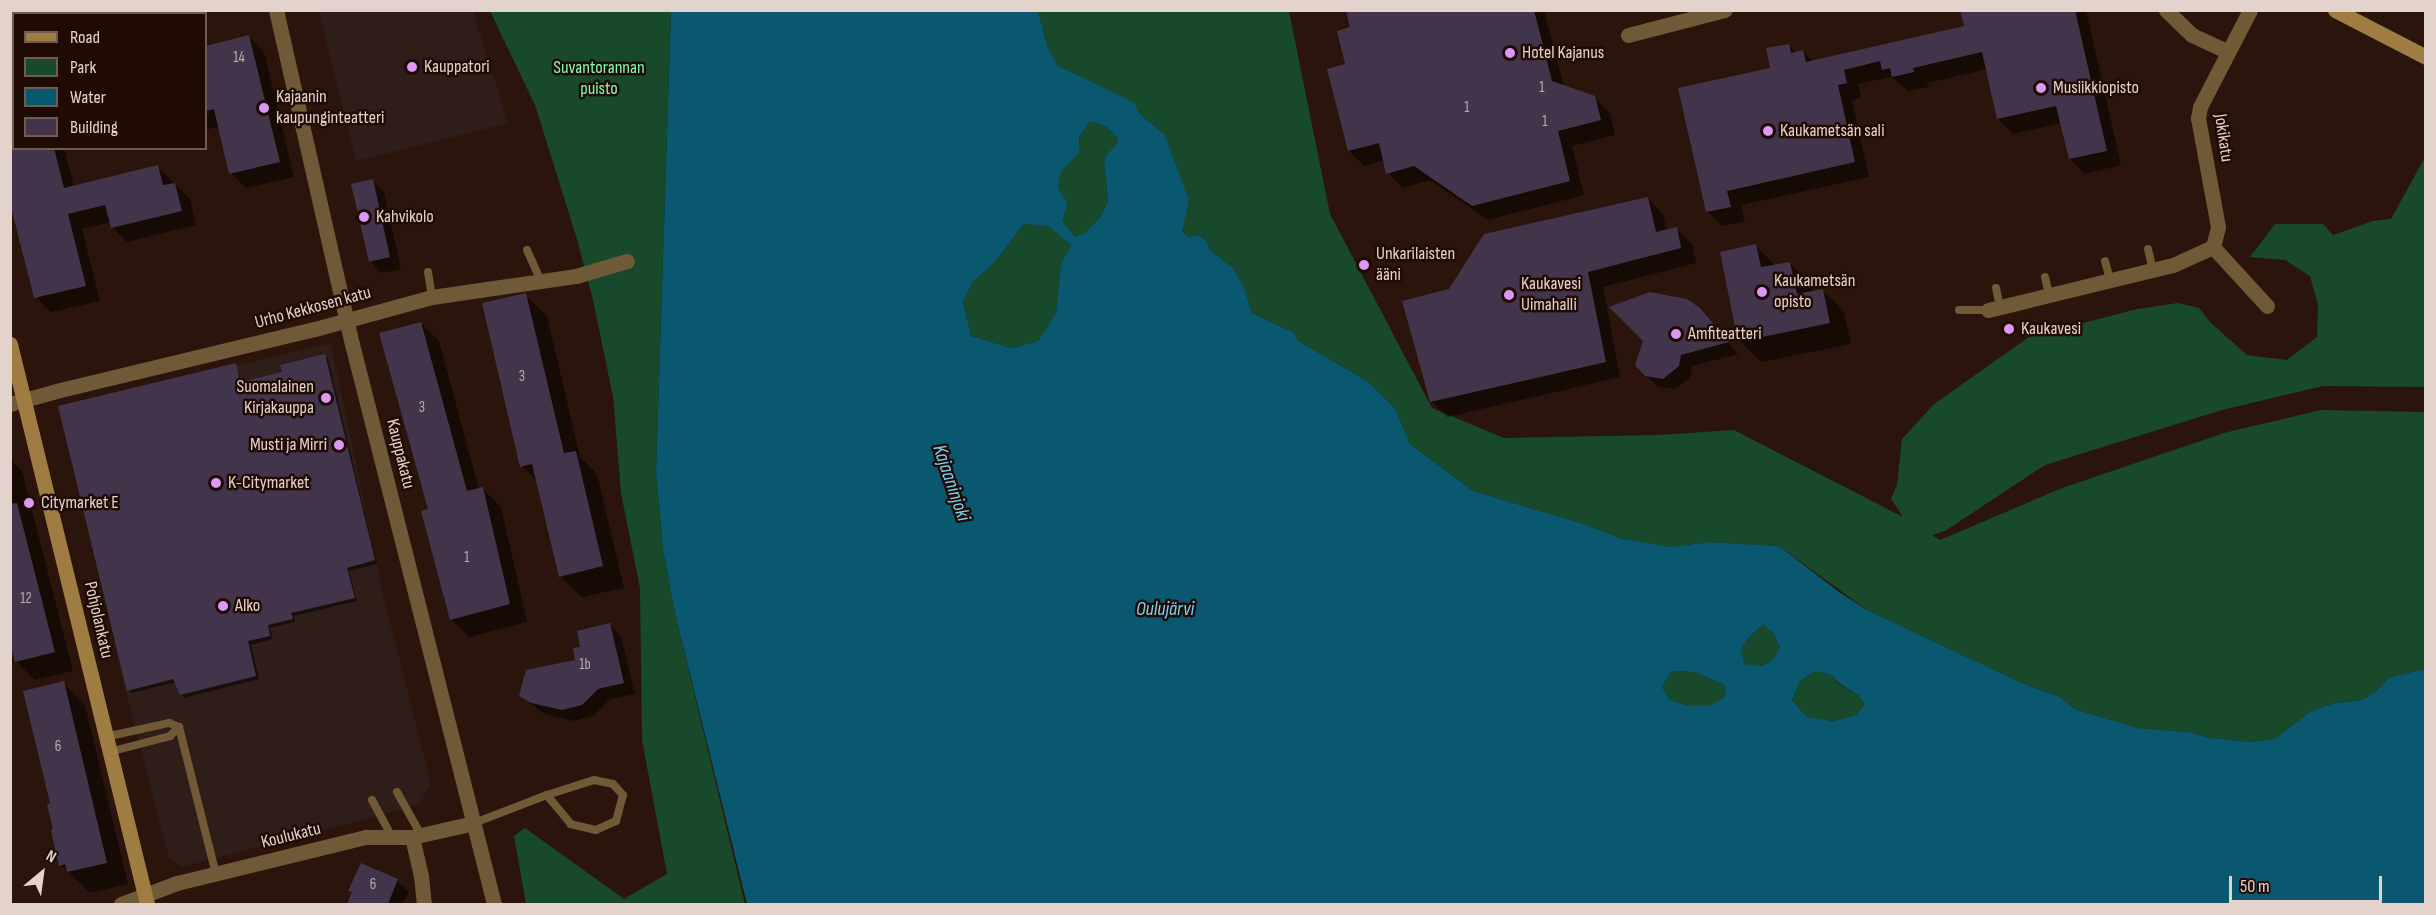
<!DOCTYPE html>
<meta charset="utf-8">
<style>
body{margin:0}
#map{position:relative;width:2436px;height:915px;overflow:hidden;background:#2a140b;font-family:"Sofia Sans Condensed",sans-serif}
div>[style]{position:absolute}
.commercial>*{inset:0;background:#2e1d18}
.green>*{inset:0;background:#18492a}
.water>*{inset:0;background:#09586f}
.shadow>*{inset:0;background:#0007}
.building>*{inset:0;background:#42354b}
.lane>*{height:8px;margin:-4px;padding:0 4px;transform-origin:4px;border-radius:4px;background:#6f5936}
.street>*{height:15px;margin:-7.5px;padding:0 7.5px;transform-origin:7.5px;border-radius:7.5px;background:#6f5936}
.secondary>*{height:15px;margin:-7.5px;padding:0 7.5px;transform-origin:7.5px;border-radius:7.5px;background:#9f7d42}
.dots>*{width:16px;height:16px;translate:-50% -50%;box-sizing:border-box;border:3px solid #200b04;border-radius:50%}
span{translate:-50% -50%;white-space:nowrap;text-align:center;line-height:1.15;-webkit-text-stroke:5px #200b04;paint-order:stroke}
.number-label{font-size:15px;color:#bbacac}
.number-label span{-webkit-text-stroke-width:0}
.poi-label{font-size:18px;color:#e3d3cc}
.left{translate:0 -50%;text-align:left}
.right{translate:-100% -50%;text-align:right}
.park-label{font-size:18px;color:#81feac}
.street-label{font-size:18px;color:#e3d3cc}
.water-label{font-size:20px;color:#7bd3f3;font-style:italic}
.frame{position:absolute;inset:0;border:12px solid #e3d3cc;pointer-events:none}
.legend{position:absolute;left:12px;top:12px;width:195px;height:138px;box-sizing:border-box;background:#200b04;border:2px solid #6e5b54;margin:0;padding:8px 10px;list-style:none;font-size:18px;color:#e3d3cc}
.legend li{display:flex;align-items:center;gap:12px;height:30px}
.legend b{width:30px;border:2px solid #6e5b54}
.north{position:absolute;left:12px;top:843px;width:60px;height:60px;-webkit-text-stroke:4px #200b04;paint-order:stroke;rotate:29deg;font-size:16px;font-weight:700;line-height:24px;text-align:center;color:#e3d3cc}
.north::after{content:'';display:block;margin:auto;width:21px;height:27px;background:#e3d3cc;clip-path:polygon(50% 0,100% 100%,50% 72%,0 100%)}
.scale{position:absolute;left:2229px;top:876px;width:153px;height:27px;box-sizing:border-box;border:3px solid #e3d3cc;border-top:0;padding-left:8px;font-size:18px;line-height:21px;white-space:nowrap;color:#e3d3cc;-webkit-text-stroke:4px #200b04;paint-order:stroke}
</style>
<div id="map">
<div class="commercial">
<i style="clip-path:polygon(319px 11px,473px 11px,508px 123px,356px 161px)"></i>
<i style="clip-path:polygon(331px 343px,382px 590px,431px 784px,419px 805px,182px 867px,169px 858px,119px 665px,68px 405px)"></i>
</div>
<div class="green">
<i style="clip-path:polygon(490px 11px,671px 11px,656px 472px,663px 550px,676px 618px,745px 904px,526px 904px,514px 836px,525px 828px,624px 899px,667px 874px,642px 740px,640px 588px,621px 493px,613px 397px,593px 300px,577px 239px,535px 105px)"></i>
<i style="clip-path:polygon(1038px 11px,1289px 11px,1330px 214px,1432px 408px,1504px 438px,1659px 435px,1734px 430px,1903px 517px,1891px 499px,1897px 485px,1902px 439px,1934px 404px,2029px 337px,2137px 309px,2178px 303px,2199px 308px,2211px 323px,2247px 355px,2287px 360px,2317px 337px,2318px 305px,2310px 276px,2285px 260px,2250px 257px,2275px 224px,2323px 224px,2333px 235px,2373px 221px,2391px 219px,2425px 157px,2425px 387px,2323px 386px,2222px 410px,2045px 465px,1945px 531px,1932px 535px,1940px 540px,2062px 488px,2224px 433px,2321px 410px,2425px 412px,2425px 669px,2390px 677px,2375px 692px,2362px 700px,2335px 703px,2311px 711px,2275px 739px,2251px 742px,2211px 738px,2187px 732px,2138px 728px,2074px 709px,2060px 697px,2022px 683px,1867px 610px,1779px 546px,1709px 542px,1671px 547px,1620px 538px,1584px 524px,1473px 491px,1410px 444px,1395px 408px,1367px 381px,1298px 341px,1294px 333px,1252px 313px,1244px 286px,1233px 268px,1209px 249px,1207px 242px,1199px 235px,1189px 237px,1182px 230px,1188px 201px,1165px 135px,1138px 112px,1058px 66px,1048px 48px)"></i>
<i style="clip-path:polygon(1090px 121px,1105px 126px,1118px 138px,1117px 143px,1107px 156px,1104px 164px,1108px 200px,1102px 215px,1085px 233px,1075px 237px,1063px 222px,1065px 213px,1058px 188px,1061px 170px,1080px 152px,1079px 138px)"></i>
<i style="clip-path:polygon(1024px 224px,1048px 226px,1071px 245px,1061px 263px,1056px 313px,1038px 341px,1012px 348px,971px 336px,963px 301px,973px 282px,994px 263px)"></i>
<i style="clip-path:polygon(1763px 625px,1773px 633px,1780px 647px,1773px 659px,1760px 666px,1743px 664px,1741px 649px,1748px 638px)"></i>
<i style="clip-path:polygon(1672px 671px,1695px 672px,1726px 686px,1724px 699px,1709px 706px,1688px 706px,1669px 699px,1662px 687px)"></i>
<i style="clip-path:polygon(1815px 671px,1832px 675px,1837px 683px,1858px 695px,1865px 704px,1856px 715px,1833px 721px,1807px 717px,1792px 700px,1800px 681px)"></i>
</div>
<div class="water">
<i style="clip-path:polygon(evenodd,671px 11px,1038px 11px,1048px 48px,1058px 66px,1135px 103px,1138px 112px,1165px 135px,1189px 201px,1182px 231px,1189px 237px,1199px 235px,1207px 242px,1209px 249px,1233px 268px,1244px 286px,1252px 313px,1294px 333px,1298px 341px,1367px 381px,1395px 408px,1410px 444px,1473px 491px,1584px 524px,1620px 538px,1671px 547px,1709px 542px,1779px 546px,1839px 592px,1867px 610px,2022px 683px,2060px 697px,2074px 709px,2138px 728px,2187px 732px,2211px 738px,2251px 742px,2275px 739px,2311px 711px,2335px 703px,2362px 700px,2375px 692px,2390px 677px,2425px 669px,2425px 904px,747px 904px,676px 618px,663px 550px,656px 472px,671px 11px,1090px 121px,1105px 126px,1118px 138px,1117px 143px,1106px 156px,1104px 164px,1108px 200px,1102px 215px,1085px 233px,1075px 237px,1063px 222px,1067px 203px,1058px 188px,1061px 171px,1080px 152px,1079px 138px,1090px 121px,671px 11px,1024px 224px,1048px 226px,1071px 245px,1061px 263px,1056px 313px,1038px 341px,1012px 348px,971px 336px,963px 301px,973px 282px,994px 263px,1024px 224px,671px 11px,1763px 625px,1773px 633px,1780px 647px,1773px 659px,1761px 666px,1744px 664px,1741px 649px,1748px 638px,1763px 625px,671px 11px,1672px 671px,1695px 672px,1726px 686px,1724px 698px,1709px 706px,1688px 706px,1669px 699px,1662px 687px,1672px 671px,671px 11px,1815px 671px,1832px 675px,1837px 682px,1858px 695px,1865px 704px,1856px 715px,1833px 721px,1807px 717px,1792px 700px,1800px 681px,1815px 671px)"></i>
</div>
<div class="shadow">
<i style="clip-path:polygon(1348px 10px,1544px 10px,1564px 87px,1594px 98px,1610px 113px,1615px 135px,1572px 146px,1584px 195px,1488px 220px,1430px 180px,1403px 188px,1388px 173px,1384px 160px,1364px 166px,1349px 151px,1347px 65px,1352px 28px)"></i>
<i style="clip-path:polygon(1962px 10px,2086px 10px,2121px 165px,2085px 174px,2070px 159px,2062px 123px,2013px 134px,1998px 119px,1987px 69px,1927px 83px,1928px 87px,1908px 91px,1891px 77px,1858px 84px,1861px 98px,1852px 100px,1869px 177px,1741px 205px,1745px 221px,1722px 226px,1707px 211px,1772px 69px,1788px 45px,1796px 53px,1803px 51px,1813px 62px,1966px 28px)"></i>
<i style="clip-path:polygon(249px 37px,264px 52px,294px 177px,246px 188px,231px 173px,219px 126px,206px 130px,206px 47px)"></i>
<i style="clip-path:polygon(14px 79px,14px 148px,64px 148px,74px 187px,158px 167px,190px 199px,196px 225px,127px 242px,112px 227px,111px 222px,82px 229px,100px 301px,51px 312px,36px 297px,10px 196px,10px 80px)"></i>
<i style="clip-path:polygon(372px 181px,384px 192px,401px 269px,381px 273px,370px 261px)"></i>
<i style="clip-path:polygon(1648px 199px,1663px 214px,1667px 231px,1676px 229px,1692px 244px,1696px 263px,1603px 287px,1620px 377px,1447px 417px,1432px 402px,1450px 290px)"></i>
<i style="clip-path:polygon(1756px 246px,1776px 266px,1790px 263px,1811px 285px,1813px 293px,1823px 290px,1844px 312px,1851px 344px,1761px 362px,1740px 341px)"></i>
<i style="clip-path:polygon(1650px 294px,1674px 296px,1699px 309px,1738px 354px,1692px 366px,1690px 378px,1675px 389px,1658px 387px,1646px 375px,1644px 340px)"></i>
<i style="clip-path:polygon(525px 295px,547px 316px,580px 457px,597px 474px,624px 588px,582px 597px,560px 576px,538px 482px,522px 466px)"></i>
<i style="clip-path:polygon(421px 323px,439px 341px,479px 490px,483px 489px,501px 507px,527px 622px,469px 637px,451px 619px,430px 510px)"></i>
<i style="clip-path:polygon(325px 356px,328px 359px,377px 564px,349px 571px,357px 601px,294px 616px,295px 622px,270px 628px,273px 639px,251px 645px,259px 679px,184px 698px,176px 682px,132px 693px,129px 690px,235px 364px,242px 383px,283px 373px)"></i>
<i style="clip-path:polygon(10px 459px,22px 471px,73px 671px,35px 680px,16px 661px,10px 636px)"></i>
<i style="clip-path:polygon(609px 625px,621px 636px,635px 694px,610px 699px,593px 716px,574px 721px,544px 714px,520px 695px,577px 661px,582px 648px)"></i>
<i style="clip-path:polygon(63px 683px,85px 705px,128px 884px,90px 893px,61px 865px,52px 803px)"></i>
<i style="clip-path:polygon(361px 865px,397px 881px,409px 892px,403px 904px,348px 904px,353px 894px,349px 890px)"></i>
</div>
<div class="building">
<i style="clip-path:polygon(1346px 10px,1534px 10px,1552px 81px,1595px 96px,1601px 120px,1558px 131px,1570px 181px,1472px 206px,1414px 166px,1386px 174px,1379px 143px,1348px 151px,1327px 69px,1345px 64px,1337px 31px,1350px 27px)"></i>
<i style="clip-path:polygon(1960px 10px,2075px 10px,2107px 151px,2069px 159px,2056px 106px,1997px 119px,1982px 52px,1913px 68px,1914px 72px,1892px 77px,1890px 68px,1882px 70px,1880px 61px,1844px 70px,1847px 83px,1838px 85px,1855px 162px,1727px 191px,1731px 207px,1706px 212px,1678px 88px,1770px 68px,1766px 48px,1789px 44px,1791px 53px,1803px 50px,1806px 62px,1964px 26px)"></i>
<i style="clip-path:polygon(249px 35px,280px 162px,229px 174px,214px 109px,206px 111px,206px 46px)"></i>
<i style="clip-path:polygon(10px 148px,54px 148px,64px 188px,158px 165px,163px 185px,175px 183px,182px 211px,111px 228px,105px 205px,68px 214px,86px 286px,34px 298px,10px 203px)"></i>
<i style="clip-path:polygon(373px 179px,390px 257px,369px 262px,351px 184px)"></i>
<i style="clip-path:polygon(1648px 197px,1656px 232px,1677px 227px,1681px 248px,1588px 272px,1606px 362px,1430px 402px,1402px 301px,1449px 289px,1484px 234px)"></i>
<i style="clip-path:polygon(1756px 244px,1761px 267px,1790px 262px,1797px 294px,1823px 289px,1830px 323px,1738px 342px,1720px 252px)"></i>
<i style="clip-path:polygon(1650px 292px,1687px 299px,1700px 308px,1729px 342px,1681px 355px,1679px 366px,1663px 379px,1645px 376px,1635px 365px,1643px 341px,1609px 307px)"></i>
<i style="clip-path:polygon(526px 293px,564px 453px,576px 451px,603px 566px,559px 577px,532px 464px,520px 467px,482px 303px)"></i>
<i style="clip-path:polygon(421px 322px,467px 491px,483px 487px,510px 604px,450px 620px,421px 511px,428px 509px,379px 333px)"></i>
<i style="clip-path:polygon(325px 354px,375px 560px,347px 568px,355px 598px,291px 613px,293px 619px,268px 625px,270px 636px,248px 641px,256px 676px,180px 695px,173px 679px,127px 691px,58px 406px,236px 363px,240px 382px,282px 372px,280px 365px)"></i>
<i style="clip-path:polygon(17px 503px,55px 652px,15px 662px,10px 643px,10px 504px)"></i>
<i style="clip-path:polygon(610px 623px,624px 683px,598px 689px,582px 705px,562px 710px,531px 703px,519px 696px,526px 670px,575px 660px,573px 648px,580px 647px,577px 631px)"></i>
<i style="clip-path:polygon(64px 681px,107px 863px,67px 872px,65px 864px,59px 866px,51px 830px,53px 829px,47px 804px,50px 803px,23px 691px)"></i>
<i style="clip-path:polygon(361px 863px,398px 879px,388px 904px,347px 904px,352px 892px,348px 891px)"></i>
</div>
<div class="lane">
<i style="left:2148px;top:249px;width:22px;rotate:77deg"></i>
<i style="left:527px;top:250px;width:32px;rotate:66deg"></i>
<i style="left:2105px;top:261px;width:20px;rotate:75deg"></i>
<i style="left:428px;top:272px;width:25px;rotate:81deg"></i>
<i style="left:2045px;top:277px;width:18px;rotate:77deg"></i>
<i style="left:1996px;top:288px;width:19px;rotate:78deg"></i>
<i style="left:1959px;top:310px;width:29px"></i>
<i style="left:179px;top:727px;width:152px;rotate:75.9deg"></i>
<i style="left:105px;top:737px;width:66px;rotate:-12.3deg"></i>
<i style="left:169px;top:723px;width:11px;rotate:22deg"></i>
<i style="left:109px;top:752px;width:63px;rotate:-14.7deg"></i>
<i style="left:170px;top:736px;width:13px;rotate:-45deg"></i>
<i style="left:397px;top:792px;width:49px;rotate:60.8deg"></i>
<i style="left:372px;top:800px;width:42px;rotate:61.6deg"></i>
<i style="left:474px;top:823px;width:78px;rotate:-21deg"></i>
<i style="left:547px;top:795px;width:49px;rotate:-17.7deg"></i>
<i style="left:594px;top:780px;width:19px;rotate:12deg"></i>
<i style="left:613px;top:784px;width:15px;rotate:48deg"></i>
<i style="left:623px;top:795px;width:27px;rotate:105deg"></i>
<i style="left:616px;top:821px;width:22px;rotate:156deg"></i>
<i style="left:596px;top:830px;width:26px;rotate:-167deg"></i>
<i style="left:571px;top:824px;width:38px;rotate:-130deg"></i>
</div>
<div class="street">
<i style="left:276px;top:10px;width:343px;rotate:77.2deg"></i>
<i style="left:352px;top:344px;width:578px;rotate:75.77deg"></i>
<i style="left:2166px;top:10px;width:36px;rotate:44deg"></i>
<i style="left:2192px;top:35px;width:40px;rotate:25deg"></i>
<i style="left:2250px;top:10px;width:109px;rotate:117.3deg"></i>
<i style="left:2200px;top:107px;width:11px;rotate:100deg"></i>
<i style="left:2198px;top:118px;width:111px;rotate:79.6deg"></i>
<i style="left:2218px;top:227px;width:21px;rotate:104deg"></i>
<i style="left:2213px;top:247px;width:80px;rotate:47.5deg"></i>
<i style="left:1628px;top:35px;width:100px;rotate:-14.5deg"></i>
<i style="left:1988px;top:310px;width:190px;rotate:-13.7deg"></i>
<i style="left:2173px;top:265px;width:44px;rotate:-24.2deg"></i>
<i style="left:10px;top:404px;width:52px;rotate:-15.6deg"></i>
<i style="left:60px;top:390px;width:262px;rotate:-13.5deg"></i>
<i style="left:315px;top:329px;width:121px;rotate:-15.3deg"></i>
<i style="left:432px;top:297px;width:146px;rotate:-8.3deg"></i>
<i style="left:576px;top:276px;width:53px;rotate:-16.4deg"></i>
<i style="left:412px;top:837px;width:40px;rotate:77deg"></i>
<i style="left:421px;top:876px;width:28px;rotate:84deg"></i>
<i style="left:121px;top:904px;width:60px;rotate:-20.6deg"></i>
<i style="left:177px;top:883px;width:195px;rotate:-13.7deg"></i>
<i style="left:366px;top:837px;width:46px"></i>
<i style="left:412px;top:837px;width:64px;rotate:-12.7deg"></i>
</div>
<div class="secondary">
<i style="left:2335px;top:10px;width:102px;rotate:27.3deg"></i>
<i style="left:127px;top:14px;width:13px;rotate:-18deg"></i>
<i style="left:10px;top:42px;width:4px;rotate:-14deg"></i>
<i style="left:10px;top:344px;width:577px;rotate:76.25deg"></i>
</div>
<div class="dots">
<i style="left:1510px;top:53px;background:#db99f5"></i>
<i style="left:412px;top:67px;background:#db99f5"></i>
<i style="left:2041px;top:88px;background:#db99f5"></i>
<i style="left:264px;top:108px;background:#db99f5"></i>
<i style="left:1768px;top:131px;background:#db99f5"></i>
<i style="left:364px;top:217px;background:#db99f5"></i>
<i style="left:1364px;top:265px;background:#db99f5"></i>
<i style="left:1762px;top:292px;background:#db99f5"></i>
<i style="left:1509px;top:295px;background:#db99f5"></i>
<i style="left:2009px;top:329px;background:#db99f5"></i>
<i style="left:1676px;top:334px;background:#db99f5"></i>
<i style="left:326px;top:398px;background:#db99f5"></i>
<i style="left:339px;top:445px;background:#db99f5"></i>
<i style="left:216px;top:483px;background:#db99f5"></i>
<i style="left:29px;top:503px;background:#db99f5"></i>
<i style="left:223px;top:606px;background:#db99f5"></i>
</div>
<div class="number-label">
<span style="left:239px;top:58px">14</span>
<span style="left:1542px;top:88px">1</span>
<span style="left:1467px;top:108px">1</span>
<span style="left:1545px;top:122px">1</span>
<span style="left:522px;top:377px">3</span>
<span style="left:422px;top:408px">3</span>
<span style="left:467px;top:558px">1</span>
<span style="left:26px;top:599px">12</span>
<span style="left:585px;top:665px">1b</span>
<span style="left:58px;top:747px">6</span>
<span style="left:373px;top:885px">6</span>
</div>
<div class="poi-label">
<span class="left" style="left:1522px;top:53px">Hotel Kajanus</span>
<span class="left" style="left:424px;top:67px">Kauppatori</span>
<span class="left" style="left:2053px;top:88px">Musiikkiopisto</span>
<span class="left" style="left:276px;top:108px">Kajaanin<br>kaupunginteatteri</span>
<span class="left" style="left:1780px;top:131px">Kaukametsän sali</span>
<span class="left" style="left:376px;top:217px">Kahvikolo</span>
<span class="left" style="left:1376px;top:265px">Unkarilaisten<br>ääni</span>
<span class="left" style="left:1774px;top:292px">Kaukametsän<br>opisto</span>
<span class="left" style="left:1521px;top:295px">Kaukavesi<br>Uimahalli</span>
<span class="left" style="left:2021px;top:329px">Kaukavesi</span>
<span class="left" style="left:1688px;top:334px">Amfiteatteri</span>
<span class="right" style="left:314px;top:398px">Suomalainen<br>Kirjakauppa</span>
<span class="right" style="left:327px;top:445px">Musti ja Mirri</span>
<span class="left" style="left:228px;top:483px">K-Citymarket</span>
<span class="left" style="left:41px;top:503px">Citymarket E</span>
<span class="left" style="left:235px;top:606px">Alko</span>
</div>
<div class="park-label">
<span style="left:599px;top:79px">Suvantorannan<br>puisto</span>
</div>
<div class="street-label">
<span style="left:2223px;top:138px;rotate:82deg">Jokikatu</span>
<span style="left:313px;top:308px;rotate:-15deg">Urho Kekkosen katu</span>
<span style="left:400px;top:454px;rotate:76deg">Kauppakatu</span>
<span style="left:98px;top:620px;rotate:77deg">Pohjolankatu</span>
<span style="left:291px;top:836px;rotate:-14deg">Koulukatu</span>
</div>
<div class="water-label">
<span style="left:951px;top:483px;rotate:71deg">Kajaaninjoki</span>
<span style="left:1165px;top:609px">Oulujärvi</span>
</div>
<div class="frame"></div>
<ul class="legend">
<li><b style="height:8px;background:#9f7d42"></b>Road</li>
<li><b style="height:16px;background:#18492a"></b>Park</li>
<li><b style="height:16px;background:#09586f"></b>Water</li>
<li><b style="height:16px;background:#42354b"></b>Building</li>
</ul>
<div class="north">N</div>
<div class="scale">50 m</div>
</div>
